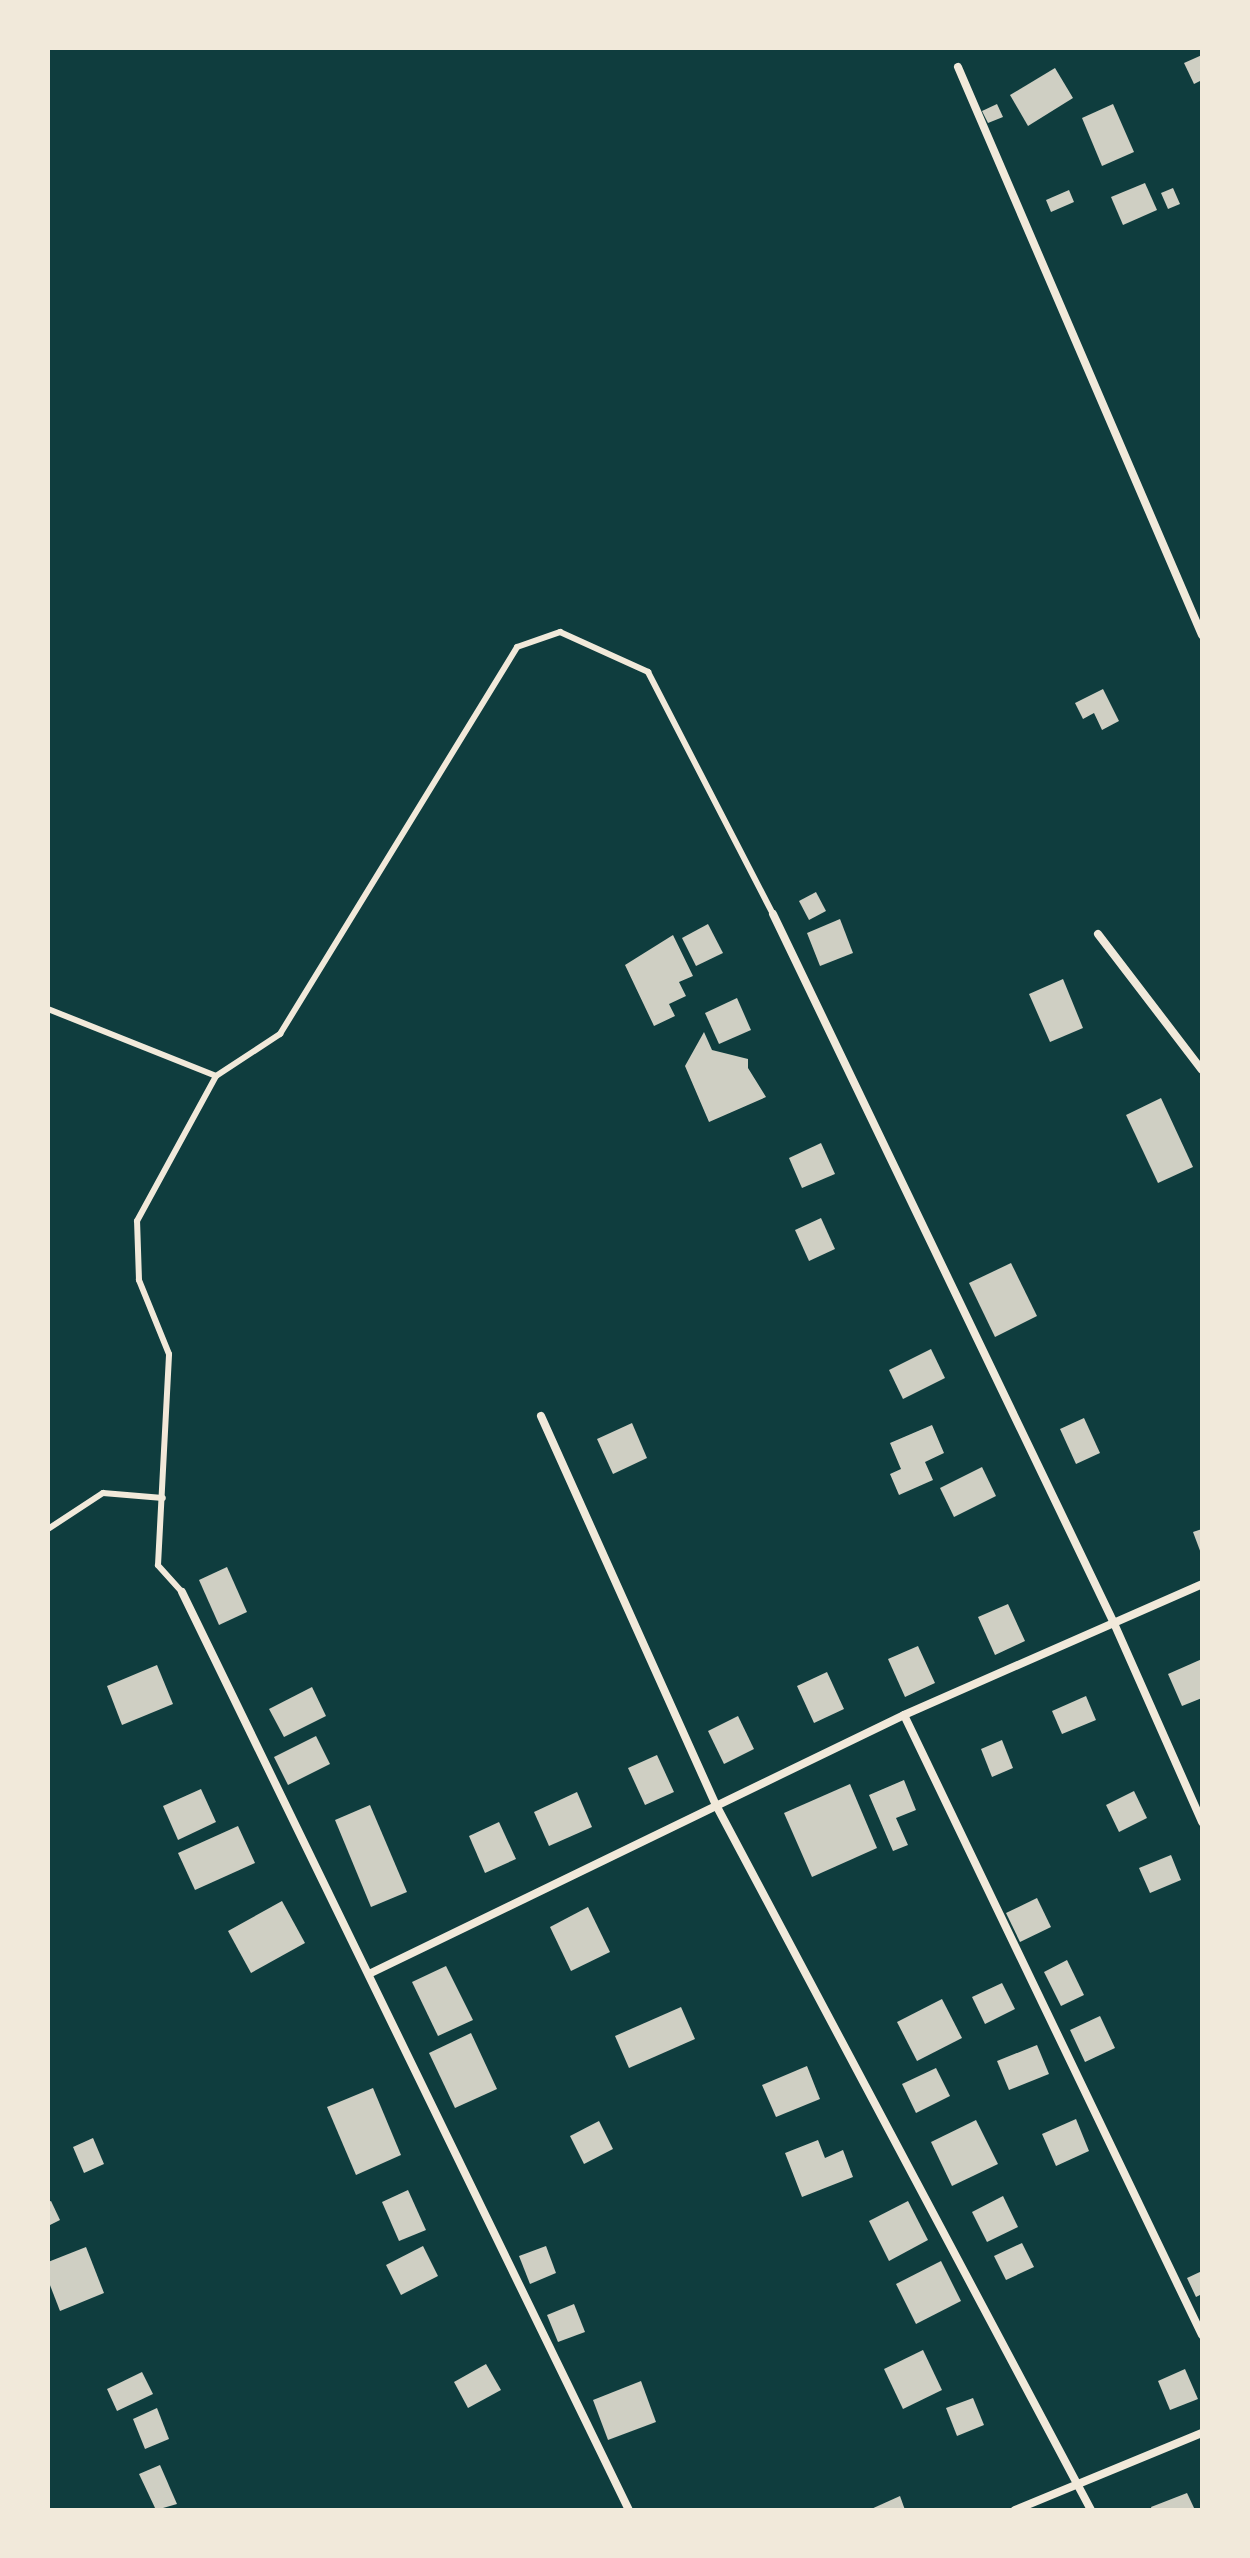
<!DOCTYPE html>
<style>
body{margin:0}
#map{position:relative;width:1250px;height:2558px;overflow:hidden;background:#0f3d3e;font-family:Mulish,sans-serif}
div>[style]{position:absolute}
.building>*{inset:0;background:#cfcfc3}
.service>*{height:6px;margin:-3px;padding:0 3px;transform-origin:3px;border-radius:3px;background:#f1e9da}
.minor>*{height:8px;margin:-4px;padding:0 4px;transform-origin:4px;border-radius:4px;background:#f1e9da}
span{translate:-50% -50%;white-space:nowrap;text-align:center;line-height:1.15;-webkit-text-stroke:8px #f1e9da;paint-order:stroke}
.frame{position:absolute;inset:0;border:50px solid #f1e9da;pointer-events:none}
</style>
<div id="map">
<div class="building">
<i style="clip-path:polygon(1202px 55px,1202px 80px,1194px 84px,1184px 63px)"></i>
<i style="clip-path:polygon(1055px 68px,1073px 98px,1028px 126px,1010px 95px)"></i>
<i style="clip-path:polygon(997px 104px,1003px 117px,988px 123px,982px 111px)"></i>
<i style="clip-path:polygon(1113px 104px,1134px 152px,1102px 166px,1082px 118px)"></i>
<i style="clip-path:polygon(1145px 183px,1157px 210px,1123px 225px,1111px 197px)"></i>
<i style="clip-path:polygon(1173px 188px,1180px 204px,1168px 209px,1161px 193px)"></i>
<i style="clip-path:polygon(1069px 190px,1074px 202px,1051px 212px,1046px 200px)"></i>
<i style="clip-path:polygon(1103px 689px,1119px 721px,1102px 730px,1094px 713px,1083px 719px,1075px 703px)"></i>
<i style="clip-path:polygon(816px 892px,826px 911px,809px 920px,799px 901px)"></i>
<i style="clip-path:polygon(840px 919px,853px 953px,820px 966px,807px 933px)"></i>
<i style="clip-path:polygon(708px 924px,723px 953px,696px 966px,682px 938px)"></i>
<i style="clip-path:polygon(673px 935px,693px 976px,679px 982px,686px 996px,669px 1004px,675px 1016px,654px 1026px,625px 965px)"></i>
<i style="clip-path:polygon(1063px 979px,1083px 1028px,1050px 1042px,1029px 994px)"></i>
<i style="clip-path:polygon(737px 998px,751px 1030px,719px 1044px,705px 1013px)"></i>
<i style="clip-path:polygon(704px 1032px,712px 1050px,748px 1059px,748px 1068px,766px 1097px,709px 1122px,685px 1066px)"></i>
<i style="clip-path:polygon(1161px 1098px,1193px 1167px,1158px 1183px,1126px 1115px)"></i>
<i style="clip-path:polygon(821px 1143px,835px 1174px,802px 1188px,789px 1158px)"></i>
<i style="clip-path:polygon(821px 1218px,835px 1249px,809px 1261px,795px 1230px)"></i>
<i style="clip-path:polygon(1011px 1263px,1037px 1316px,995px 1337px,969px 1283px)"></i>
<i style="clip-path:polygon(931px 1349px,945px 1378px,903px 1399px,889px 1370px)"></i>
<i style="clip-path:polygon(1084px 1418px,1100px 1453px,1076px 1464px,1060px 1429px)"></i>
<i style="clip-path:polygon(632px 1423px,647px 1458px,613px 1474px,597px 1439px)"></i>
<i style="clip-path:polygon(932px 1425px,944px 1453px,925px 1462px,933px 1480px,899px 1495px,890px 1474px,901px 1469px,890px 1443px)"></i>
<i style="clip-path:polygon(982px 1467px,996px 1496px,954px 1517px,940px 1488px)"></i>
<i style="clip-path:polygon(1202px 1529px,1202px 1556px,1193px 1532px)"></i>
<i style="clip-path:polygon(227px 1567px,247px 1612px,219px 1625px,199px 1580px)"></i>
<i style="clip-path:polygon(1008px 1604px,1025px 1641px,995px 1655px,978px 1617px)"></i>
<i style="clip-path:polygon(918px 1646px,935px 1683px,905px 1697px,888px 1659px)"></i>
<i style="clip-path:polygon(1202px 1659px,1202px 1698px,1182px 1706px,1168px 1674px)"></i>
<i style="clip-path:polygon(157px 1665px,173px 1704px,122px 1725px,107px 1686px)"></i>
<i style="clip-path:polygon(827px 1672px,844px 1709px,814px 1723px,797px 1686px)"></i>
<i style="clip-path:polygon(312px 1687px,326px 1716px,284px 1737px,269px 1709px)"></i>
<i style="clip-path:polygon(1086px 1696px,1096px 1720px,1062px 1734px,1052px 1711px)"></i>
<i style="clip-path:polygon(738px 1716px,754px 1749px,724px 1764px,708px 1731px)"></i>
<i style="clip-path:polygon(316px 1736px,330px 1764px,288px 1785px,274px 1757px)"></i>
<i style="clip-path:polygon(1002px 1740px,1013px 1768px,992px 1777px,981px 1749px)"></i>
<i style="clip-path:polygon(657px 1755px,674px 1792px,645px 1805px,628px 1768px)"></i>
<i style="clip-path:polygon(904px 1780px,916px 1810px,896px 1818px,908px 1845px,893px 1851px,869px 1795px)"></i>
<i style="clip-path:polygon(850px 1784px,877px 1848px,812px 1877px,784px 1813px)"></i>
<i style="clip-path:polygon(201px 1789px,216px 1822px,178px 1840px,163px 1806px)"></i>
<i style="clip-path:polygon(1134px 1791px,1147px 1818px,1119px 1832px,1106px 1805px)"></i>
<i style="clip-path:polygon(577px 1792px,592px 1827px,549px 1846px,534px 1812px)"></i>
<i style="clip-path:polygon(370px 1805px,407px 1892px,371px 1907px,335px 1820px)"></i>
<i style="clip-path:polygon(499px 1822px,516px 1859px,485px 1873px,469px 1836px)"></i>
<i style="clip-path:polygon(238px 1826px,255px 1863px,195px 1890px,178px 1853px)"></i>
<i style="clip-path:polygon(1171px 1855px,1181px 1880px,1150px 1893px,1139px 1868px)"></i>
<i style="clip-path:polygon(1037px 1898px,1051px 1927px,1020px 1942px,1006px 1913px)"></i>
<i style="clip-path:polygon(282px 1901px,305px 1943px,251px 1973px,228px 1931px)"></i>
<i style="clip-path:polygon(588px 1907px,610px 1952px,571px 1971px,550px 1927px)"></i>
<i style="clip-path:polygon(1067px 1960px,1084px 1995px,1061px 2006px,1044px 1972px)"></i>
<i style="clip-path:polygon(446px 1966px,473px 2020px,438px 2036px,412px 1982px)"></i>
<i style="clip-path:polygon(1002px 1983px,1015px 2009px,985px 2024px,972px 1997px)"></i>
<i style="clip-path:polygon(942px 1999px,962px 2038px,917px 2061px,897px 2022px)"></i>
<i style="clip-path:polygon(681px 2007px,695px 2039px,629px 2068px,615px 2036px)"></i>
<i style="clip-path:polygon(1100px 2016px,1115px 2048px,1085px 2062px,1070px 2030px)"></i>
<i style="clip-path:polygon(471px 2033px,497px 2089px,455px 2108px,429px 2053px)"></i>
<i style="clip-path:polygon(1037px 2045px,1049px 2074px,1009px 2090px,997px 2061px)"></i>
<i style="clip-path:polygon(807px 2066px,820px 2099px,776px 2117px,762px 2085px)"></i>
<i style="clip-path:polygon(936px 2068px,950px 2096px,916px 2113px,902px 2084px)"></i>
<i style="clip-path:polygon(373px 2088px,401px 2155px,356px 2175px,327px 2107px)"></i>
<i style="clip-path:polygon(1076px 2119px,1089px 2151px,1056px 2166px,1042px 2134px)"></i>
<i style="clip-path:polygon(976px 2120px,998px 2164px,952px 2186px,931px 2142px)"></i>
<i style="clip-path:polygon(599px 2121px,613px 2149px,584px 2164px,570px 2136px)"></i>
<i style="clip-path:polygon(93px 2138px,104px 2164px,84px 2173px,73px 2147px)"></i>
<i style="clip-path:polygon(818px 2140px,825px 2158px,843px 2150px,853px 2177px,802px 2197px,785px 2153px)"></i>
<i style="clip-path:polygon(408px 2190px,426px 2230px,399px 2241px,382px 2202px)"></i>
<i style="clip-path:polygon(1003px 2196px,1018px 2227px,987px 2242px,972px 2212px)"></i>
<i style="clip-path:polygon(51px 2201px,60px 2220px,48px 2226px,48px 2202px)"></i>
<i style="clip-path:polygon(908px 2201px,928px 2240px,889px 2261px,869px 2221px)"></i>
<i style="clip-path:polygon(1022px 2243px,1034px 2267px,1006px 2280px,994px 2256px)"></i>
<i style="clip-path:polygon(423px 2246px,438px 2276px,401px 2295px,386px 2265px)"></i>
<i style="clip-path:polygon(546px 2246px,556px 2273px,530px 2284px,519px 2256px)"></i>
<i style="clip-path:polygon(86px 2247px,104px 2293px,60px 2311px,48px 2280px,48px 2262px)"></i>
<i style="clip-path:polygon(941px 2261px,961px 2301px,916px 2324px,896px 2284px)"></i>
<i style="clip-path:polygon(1202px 2271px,1202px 2294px,1196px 2297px,1187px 2278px)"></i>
<i style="clip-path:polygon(574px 2304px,585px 2332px,558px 2342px,547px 2315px)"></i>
<i style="clip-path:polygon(923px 2350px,942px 2390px,903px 2409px,884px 2369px)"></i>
<i style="clip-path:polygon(486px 2364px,501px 2390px,468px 2408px,454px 2382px)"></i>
<i style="clip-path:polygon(1185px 2369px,1198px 2399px,1170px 2410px,1158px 2381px)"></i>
<i style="clip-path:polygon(142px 2372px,153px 2394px,117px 2411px,107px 2389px)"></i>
<i style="clip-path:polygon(641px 2381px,656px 2422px,608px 2440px,593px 2400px)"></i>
<i style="clip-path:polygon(973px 2398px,984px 2425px,957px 2436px,946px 2408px)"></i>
<i style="clip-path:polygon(157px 2408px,169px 2439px,145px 2449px,133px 2419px)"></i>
<i style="clip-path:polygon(160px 2465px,177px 2504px,156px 2510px,139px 2474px)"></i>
<i style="clip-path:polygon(1187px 2493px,1195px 2510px,1152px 2510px,1151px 2507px)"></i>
<i style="clip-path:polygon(900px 2496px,905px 2510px,869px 2510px)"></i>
</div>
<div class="service">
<i style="left:48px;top:1009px;width:181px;rotate:21.7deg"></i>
<i style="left:216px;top:1076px;width:77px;rotate:-33.3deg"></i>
<i style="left:280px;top:1034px;width:454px;rotate:-58.5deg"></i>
<i style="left:517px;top:647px;width:46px;rotate:-19.2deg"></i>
<i style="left:560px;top:632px;width:97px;rotate:24.4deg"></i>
<i style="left:648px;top:672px;width:272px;rotate:62.7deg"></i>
<i style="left:48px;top:1529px;width:66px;rotate:-33.2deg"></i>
<i style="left:103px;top:1493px;width:60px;rotate:4.8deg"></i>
<i style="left:182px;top:1592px;width:36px;rotate:-132deg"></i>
<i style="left:158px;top:1565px;width:211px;rotate:-87deg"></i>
<i style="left:169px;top:1354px;width:80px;rotate:-112.1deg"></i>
<i style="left:139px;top:1280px;width:59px;rotate:-91.9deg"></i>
<i style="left:137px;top:1221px;width:165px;rotate:-61.4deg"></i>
</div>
<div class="minor">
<i style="left:958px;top:67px;width:618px;rotate:66.75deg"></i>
<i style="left:773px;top:914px;width:785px;rotate:64.32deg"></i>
<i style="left:1113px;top:1621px;width:220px;rotate:66.1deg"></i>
<i style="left:1098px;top:934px;width:171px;rotate:52.6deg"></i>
<i style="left:541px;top:1416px;width:427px;rotate:65.8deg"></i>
<i style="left:716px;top:1805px;width:799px;rotate:61.99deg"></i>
<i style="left:182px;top:1592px;width:1021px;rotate:64.04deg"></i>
<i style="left:904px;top:1715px;width:688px;rotate:64.33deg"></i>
<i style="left:371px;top:1973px;width:592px;rotate:-25.83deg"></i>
<i style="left:904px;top:1715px;width:326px;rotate:-23.7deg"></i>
<i style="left:1015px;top:2510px;width:202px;rotate:-22.4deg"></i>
</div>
<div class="frame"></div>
</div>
